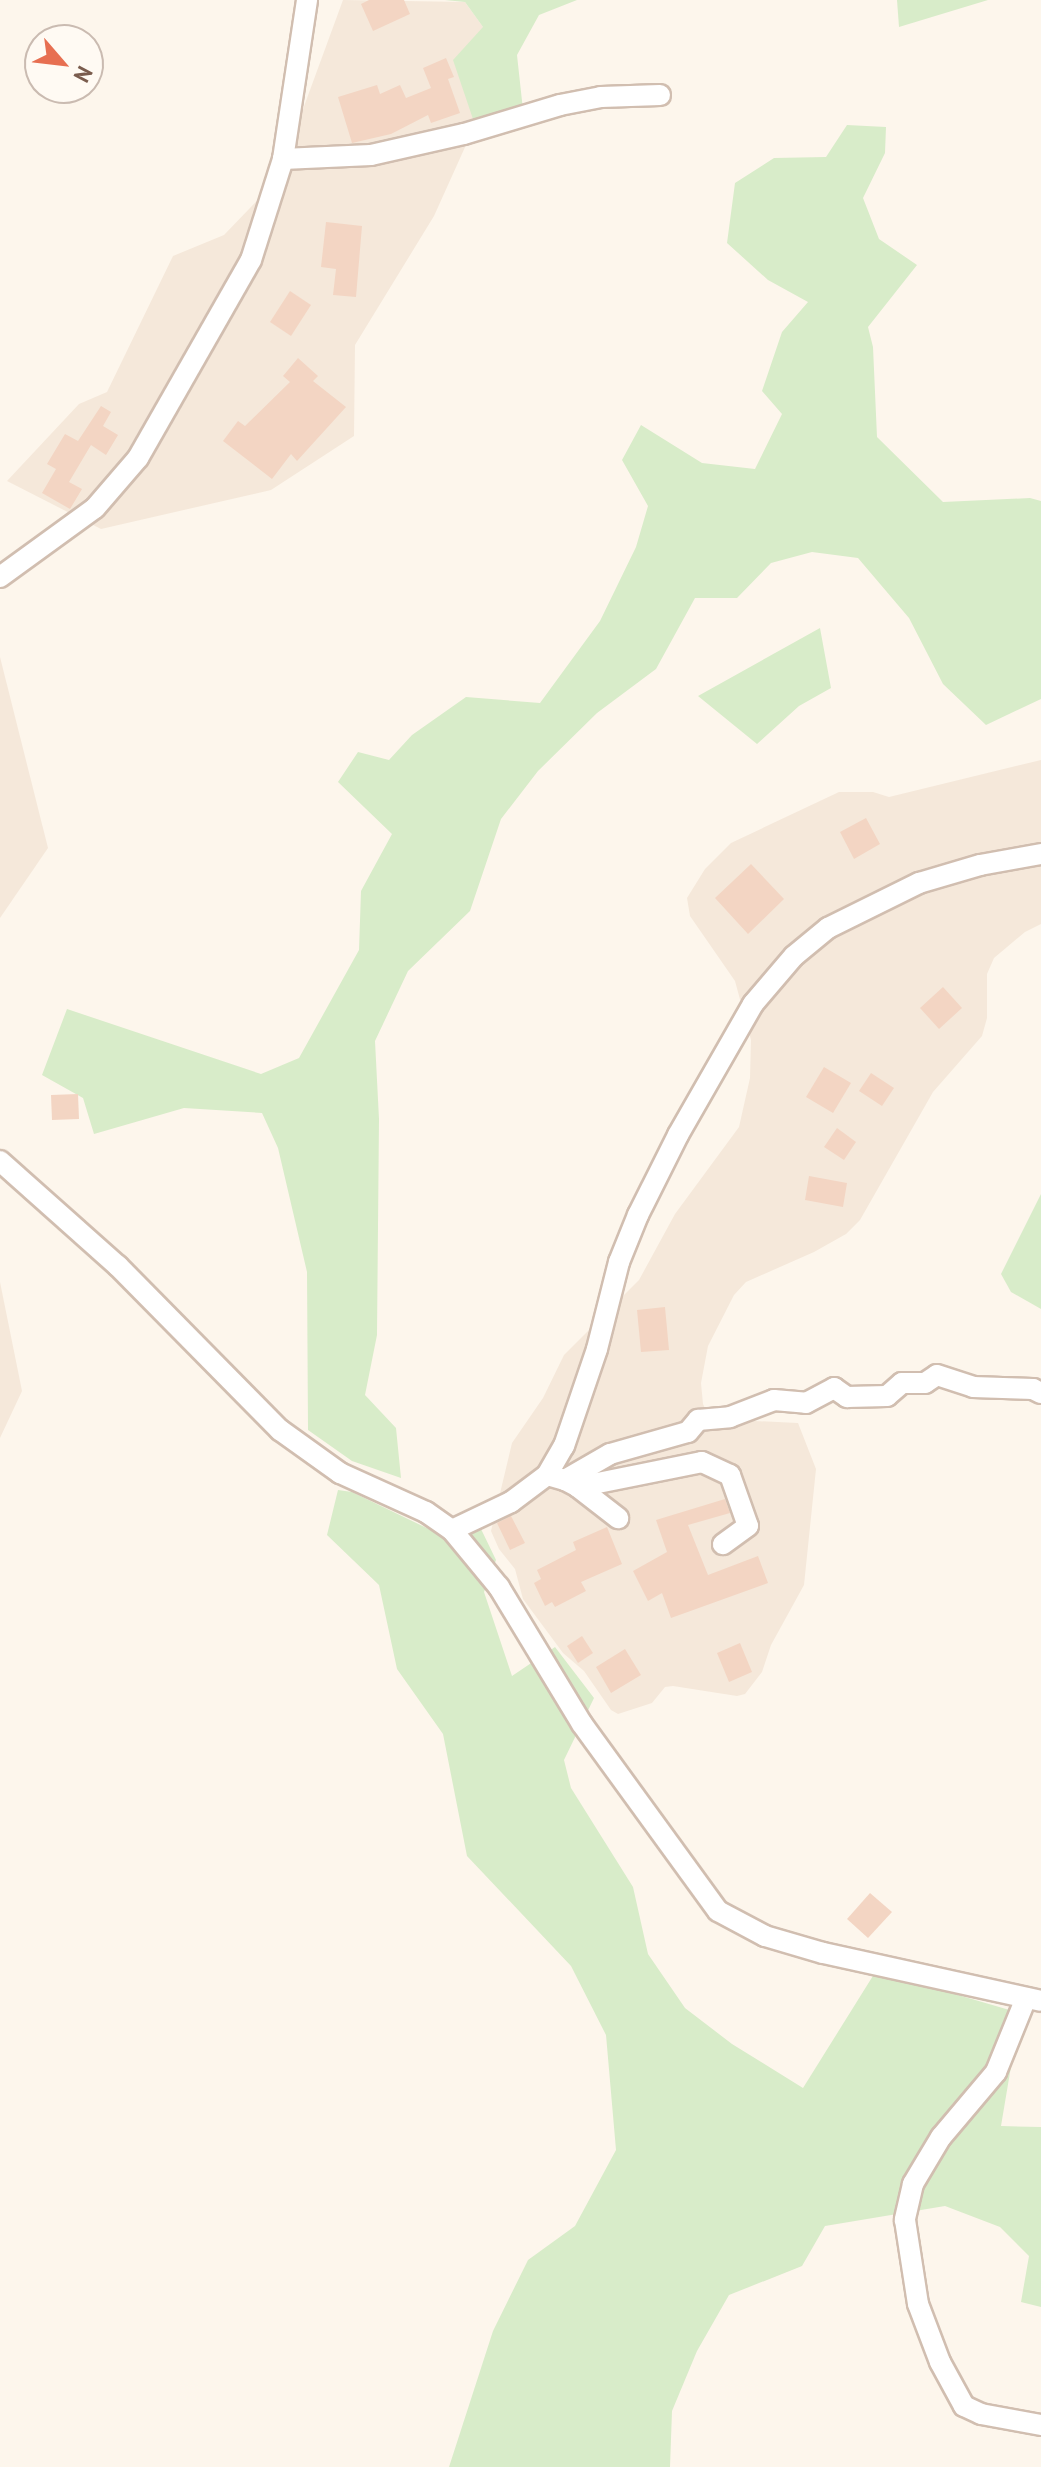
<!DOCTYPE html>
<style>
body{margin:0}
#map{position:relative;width:1041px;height:2467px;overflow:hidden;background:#fdf6ec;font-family:"PT Sans",sans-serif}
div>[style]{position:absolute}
.residential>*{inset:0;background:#f5e8da}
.green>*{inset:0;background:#d8ecc9}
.building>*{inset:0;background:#f3d5c3}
.roads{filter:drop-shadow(2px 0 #d1beb0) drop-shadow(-2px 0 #d1beb0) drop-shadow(0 2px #d1beb0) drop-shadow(0 -2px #d1beb0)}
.minor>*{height:20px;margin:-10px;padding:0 10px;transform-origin:10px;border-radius:10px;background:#fff}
span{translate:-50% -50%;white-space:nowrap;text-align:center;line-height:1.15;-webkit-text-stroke:6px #fffaf3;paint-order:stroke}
.north{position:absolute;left:24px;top:24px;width:80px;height:80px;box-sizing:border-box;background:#fffaf3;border:2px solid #cabbb1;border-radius:50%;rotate:118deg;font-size:22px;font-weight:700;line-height:32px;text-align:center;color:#7a5c4d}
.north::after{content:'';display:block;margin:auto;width:28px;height:36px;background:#e76f51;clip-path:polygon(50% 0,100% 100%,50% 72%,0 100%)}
</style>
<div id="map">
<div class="residential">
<i style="clip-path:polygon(343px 0,465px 2px,483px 27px,475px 125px,434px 216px,355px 345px,354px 436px,271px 490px,101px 529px,7px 481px,79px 404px,107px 392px,173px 256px,224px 235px,277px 180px)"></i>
<i style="clip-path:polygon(0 657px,48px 848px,0 918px)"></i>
<i style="clip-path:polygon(1041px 760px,1041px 924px,1025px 932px,994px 958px,987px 974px,987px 1018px,982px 1036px,933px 1092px,860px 1220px,846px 1234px,814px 1252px,746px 1282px,734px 1295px,708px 1346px,701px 1383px,703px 1404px,710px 1419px,798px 1423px,816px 1469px,804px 1585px,771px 1645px,762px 1672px,745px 1694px,737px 1696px,673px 1686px,665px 1687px,652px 1703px,618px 1714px,611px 1710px,584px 1671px,563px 1653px,523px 1599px,515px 1569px,499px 1549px,491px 1531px,512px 1443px,543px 1398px,564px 1355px,639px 1280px,675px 1214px,739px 1127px,750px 1078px,751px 1040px,735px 981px,690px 916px,687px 898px,705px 869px,731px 843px,839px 792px,873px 792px,889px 797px)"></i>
<i style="clip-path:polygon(0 1282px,22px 1391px,0 1438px)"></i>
</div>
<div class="green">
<i style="clip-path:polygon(445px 0,577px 0,539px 15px,517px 55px,523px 110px,475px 125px,453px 60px,483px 27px,465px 2px)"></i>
<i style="clip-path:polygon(897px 0,988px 0,899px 27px)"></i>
<i style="clip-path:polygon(847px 125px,886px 127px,885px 153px,863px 198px,879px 239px,917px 265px,868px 327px,873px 347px,877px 437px,943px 502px,1030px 498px,1041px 501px,1041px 699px,986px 725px,943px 684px,909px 618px,858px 558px,812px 552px,771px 563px,737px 598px,695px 598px,656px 669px,597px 713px,538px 771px,501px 819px,470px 911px,408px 971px,375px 1041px,379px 1119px,377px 1335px,365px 1395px,396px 1428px,401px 1478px,352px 1461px,308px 1430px,307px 1272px,278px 1148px,262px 1113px,184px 1108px,94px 1134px,83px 1098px,42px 1075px,67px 1009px,261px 1074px,299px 1058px,359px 950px,361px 891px,392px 834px,338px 782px,358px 752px,389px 760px,412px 735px,466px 697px,540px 703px,600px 621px,636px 547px,648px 506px,622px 460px,641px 425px,702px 463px,755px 469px,782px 414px,762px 391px,782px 332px,808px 302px,768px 280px,727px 243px,735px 183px,774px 158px,826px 157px)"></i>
<i style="clip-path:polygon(820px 628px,831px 688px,799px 706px,757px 744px,698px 696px)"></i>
<i style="clip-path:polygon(1041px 1194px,1041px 1309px,1011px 1292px,1001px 1274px)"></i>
<i style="clip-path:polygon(338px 1490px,352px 1492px,437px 1533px,481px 1529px,496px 1560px,484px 1592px,512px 1676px,555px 1647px,594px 1698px,564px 1760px,571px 1788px,633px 1887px,648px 1954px,685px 2008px,732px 2044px,803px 2088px,876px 1971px,1020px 2013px,1001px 2126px,1041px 2127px,1041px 2307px,1021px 2302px,1029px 2256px,1000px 2227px,945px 2206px,825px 2226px,802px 2266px,729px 2295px,697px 2351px,672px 2411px,670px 2467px,449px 2467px,493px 2331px,528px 2260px,575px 2226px,616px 2150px,606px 2035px,571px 1966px,467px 1856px,443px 1734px,397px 1669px,379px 1585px,327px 1535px)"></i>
</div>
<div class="building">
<i style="clip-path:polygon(369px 0,404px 0,410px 14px,373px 31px,361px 4px)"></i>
<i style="clip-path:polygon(446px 58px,454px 77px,448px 79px,460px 113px,431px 123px,428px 115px,391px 134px,352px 143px,338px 97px,377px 85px,380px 94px,400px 85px,406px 98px,431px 88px,423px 68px)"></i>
<i style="clip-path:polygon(326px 222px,362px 226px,356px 297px,333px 295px,336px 269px,321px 267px)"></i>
<i style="clip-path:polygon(290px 291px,311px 305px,291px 336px,270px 322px)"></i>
<i style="clip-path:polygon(298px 358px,318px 376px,313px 381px,346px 407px,297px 461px,291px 454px,272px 479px,223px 441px,238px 421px,245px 426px,290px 382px,283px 376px)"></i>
<i style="clip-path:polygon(101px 406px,111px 412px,103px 426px,118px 435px,106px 455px,91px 445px,69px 482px,82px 489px,70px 509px,42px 493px,56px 469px,47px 464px,65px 434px,78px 441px)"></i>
<i style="clip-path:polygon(866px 818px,880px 844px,854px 859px,840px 832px)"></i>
<i style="clip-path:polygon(751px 864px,784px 899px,748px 934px,715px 898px)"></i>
<i style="clip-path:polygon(943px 987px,962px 1008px,939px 1029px,920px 1008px)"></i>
<i style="clip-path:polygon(824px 1067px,851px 1083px,833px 1113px,806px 1097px)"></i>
<i style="clip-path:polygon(871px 1073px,894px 1088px,882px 1106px,859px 1091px)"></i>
<i style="clip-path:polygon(78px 1094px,79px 1119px,52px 1120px,51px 1095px)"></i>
<i style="clip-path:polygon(837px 1128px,856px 1142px,844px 1160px,824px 1147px)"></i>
<i style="clip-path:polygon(809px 1176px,847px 1183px,843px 1207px,805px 1200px)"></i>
<i style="clip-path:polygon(665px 1307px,669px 1350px,641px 1352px,637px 1310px)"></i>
<i style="clip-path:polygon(725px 1499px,730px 1513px,688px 1525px,708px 1575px,758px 1556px,768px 1583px,671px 1618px,662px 1593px,648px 1601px,633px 1571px,667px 1552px,656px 1520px)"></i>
<i style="clip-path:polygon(511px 1516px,525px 1543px,510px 1550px,497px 1523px)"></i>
<i style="clip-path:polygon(607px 1527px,622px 1564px,581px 1582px,586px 1591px,555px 1607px,552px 1602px,545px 1606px,534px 1583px,541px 1579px,537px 1570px,576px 1550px,573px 1542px)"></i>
<i style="clip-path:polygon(582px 1636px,593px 1653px,578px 1663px,567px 1646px)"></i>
<i style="clip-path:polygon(740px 1643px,752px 1672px,729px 1682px,717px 1653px)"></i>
<i style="clip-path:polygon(625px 1649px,641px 1675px,611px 1693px,596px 1667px)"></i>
<i style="clip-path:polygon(870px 1893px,892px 1912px,868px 1938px,847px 1919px)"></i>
</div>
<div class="roads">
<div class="minor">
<i style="left:283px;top:159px;width:88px;rotate:-2.6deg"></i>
<i style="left:371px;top:155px;width:95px;rotate:-12.7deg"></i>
<i style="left:464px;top:134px;width:100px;rotate:-16.8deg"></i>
<i style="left:560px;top:105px;width:42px;rotate:-11deg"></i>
<i style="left:601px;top:97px;width:59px;rotate:-1.9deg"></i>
<i style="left:0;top:577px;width:117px;rotate:-36deg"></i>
<i style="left:95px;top:508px;width:66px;rotate:-49.3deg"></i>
<i style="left:138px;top:458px;width:228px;rotate:-60.3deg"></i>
<i style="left:251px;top:260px;width:106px;rotate:-72.4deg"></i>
<i style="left:283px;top:159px;width:161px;rotate:-81.4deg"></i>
<i style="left:0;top:1161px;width:158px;rotate:41.7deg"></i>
<i style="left:118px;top:1266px;width:231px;rotate:45.4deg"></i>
<i style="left:280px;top:1430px;width:74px;rotate:35.6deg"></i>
<i style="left:340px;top:1473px;width:94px;rotate:24.4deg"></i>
<i style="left:426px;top:1512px;width:32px;rotate:35deg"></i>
<i style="left:452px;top:1530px;width:74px;rotate:50.5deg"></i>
<i style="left:499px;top:1587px;width:160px;rotate:58.8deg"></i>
<i style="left:582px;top:1724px;width:231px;rotate:54deg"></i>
<i style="left:718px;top:1911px;width:53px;rotate:28deg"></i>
<i style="left:765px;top:1936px;width:60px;rotate:16.3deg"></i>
<i style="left:823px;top:1953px;width:223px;rotate:12.4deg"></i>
<i style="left:547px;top:1475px;width:19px;rotate:16deg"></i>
<i style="left:565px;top:1480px;width:52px;rotate:-30deg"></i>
<i style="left:610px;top:1454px;width:81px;rotate:-15.8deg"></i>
<i style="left:688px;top:1432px;width:16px;rotate:-50deg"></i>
<i style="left:698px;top:1420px;width:32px;rotate:-5deg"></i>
<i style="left:730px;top:1417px;width:47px;rotate:-21.1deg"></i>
<i style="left:774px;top:1400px;width:32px;rotate:5deg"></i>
<i style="left:806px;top:1403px;width:32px;rotate:-28deg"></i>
<i style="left:834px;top:1388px;width:16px;rotate:35deg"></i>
<i style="left:847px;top:1397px;width:40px;rotate:-1.4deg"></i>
<i style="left:887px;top:1396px;width:20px;rotate:-41deg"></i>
<i style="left:902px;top:1383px;width:23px"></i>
<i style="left:925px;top:1383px;width:14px;rotate:-34deg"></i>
<i style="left:937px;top:1375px;width:38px;rotate:18deg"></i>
<i style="left:973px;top:1387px;width:60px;rotate:1.9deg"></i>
<i style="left:1033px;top:1389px;width:9px;rotate:27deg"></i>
<i style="left:565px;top:1480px;width:15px;rotate:28deg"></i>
<i style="left:578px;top:1487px;width:126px;rotate:-11.4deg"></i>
<i style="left:702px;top:1462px;width:31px;rotate:25deg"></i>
<i style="left:730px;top:1475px;width:54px;rotate:70.6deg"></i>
<i style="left:748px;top:1526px;width:31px;rotate:144deg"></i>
<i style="left:578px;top:1487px;width:51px;rotate:37.8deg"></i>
<i style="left:452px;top:1530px;width:65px;rotate:-25.4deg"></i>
<i style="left:511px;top:1502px;width:45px;rotate:-36.9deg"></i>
<i style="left:547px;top:1475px;width:34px;rotate:-60deg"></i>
<i style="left:564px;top:1446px;width:102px;rotate:-71.2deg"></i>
<i style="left:597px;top:1349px;width:90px;rotate:-75.8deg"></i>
<i style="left:619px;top:1262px;width:51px;rotate:-68deg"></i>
<i style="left:638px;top:1215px;width:89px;rotate:-63.4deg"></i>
<i style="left:678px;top:1135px;width:151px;rotate:-60.2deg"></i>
<i style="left:753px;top:1004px;width:63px;rotate:-49.5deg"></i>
<i style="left:794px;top:956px;width:44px;rotate:-39.5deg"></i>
<i style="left:828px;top:928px;width:102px;rotate:-26.3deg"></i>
<i style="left:919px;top:883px;width:64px;rotate:-16.4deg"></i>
<i style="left:980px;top:865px;width:62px;rotate:-10.2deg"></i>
<i style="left:1026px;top:1998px;width:80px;rotate:112.1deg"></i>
<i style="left:996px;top:2072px;width:85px;rotate:130.2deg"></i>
<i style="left:941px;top:2137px;width:55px;rotate:120.8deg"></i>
<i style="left:913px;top:2184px;width:37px;rotate:103deg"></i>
<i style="left:905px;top:2220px;width:85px;rotate:81.2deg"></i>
<i style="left:918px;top:2304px;width:62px;rotate:69.2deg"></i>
<i style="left:940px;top:2362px;width:50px;rotate:61.4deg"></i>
<i style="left:964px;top:2406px;width:19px;rotate:25deg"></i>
<i style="left:981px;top:2414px;width:61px;rotate:10.4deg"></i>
</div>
</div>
<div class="north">N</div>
</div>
